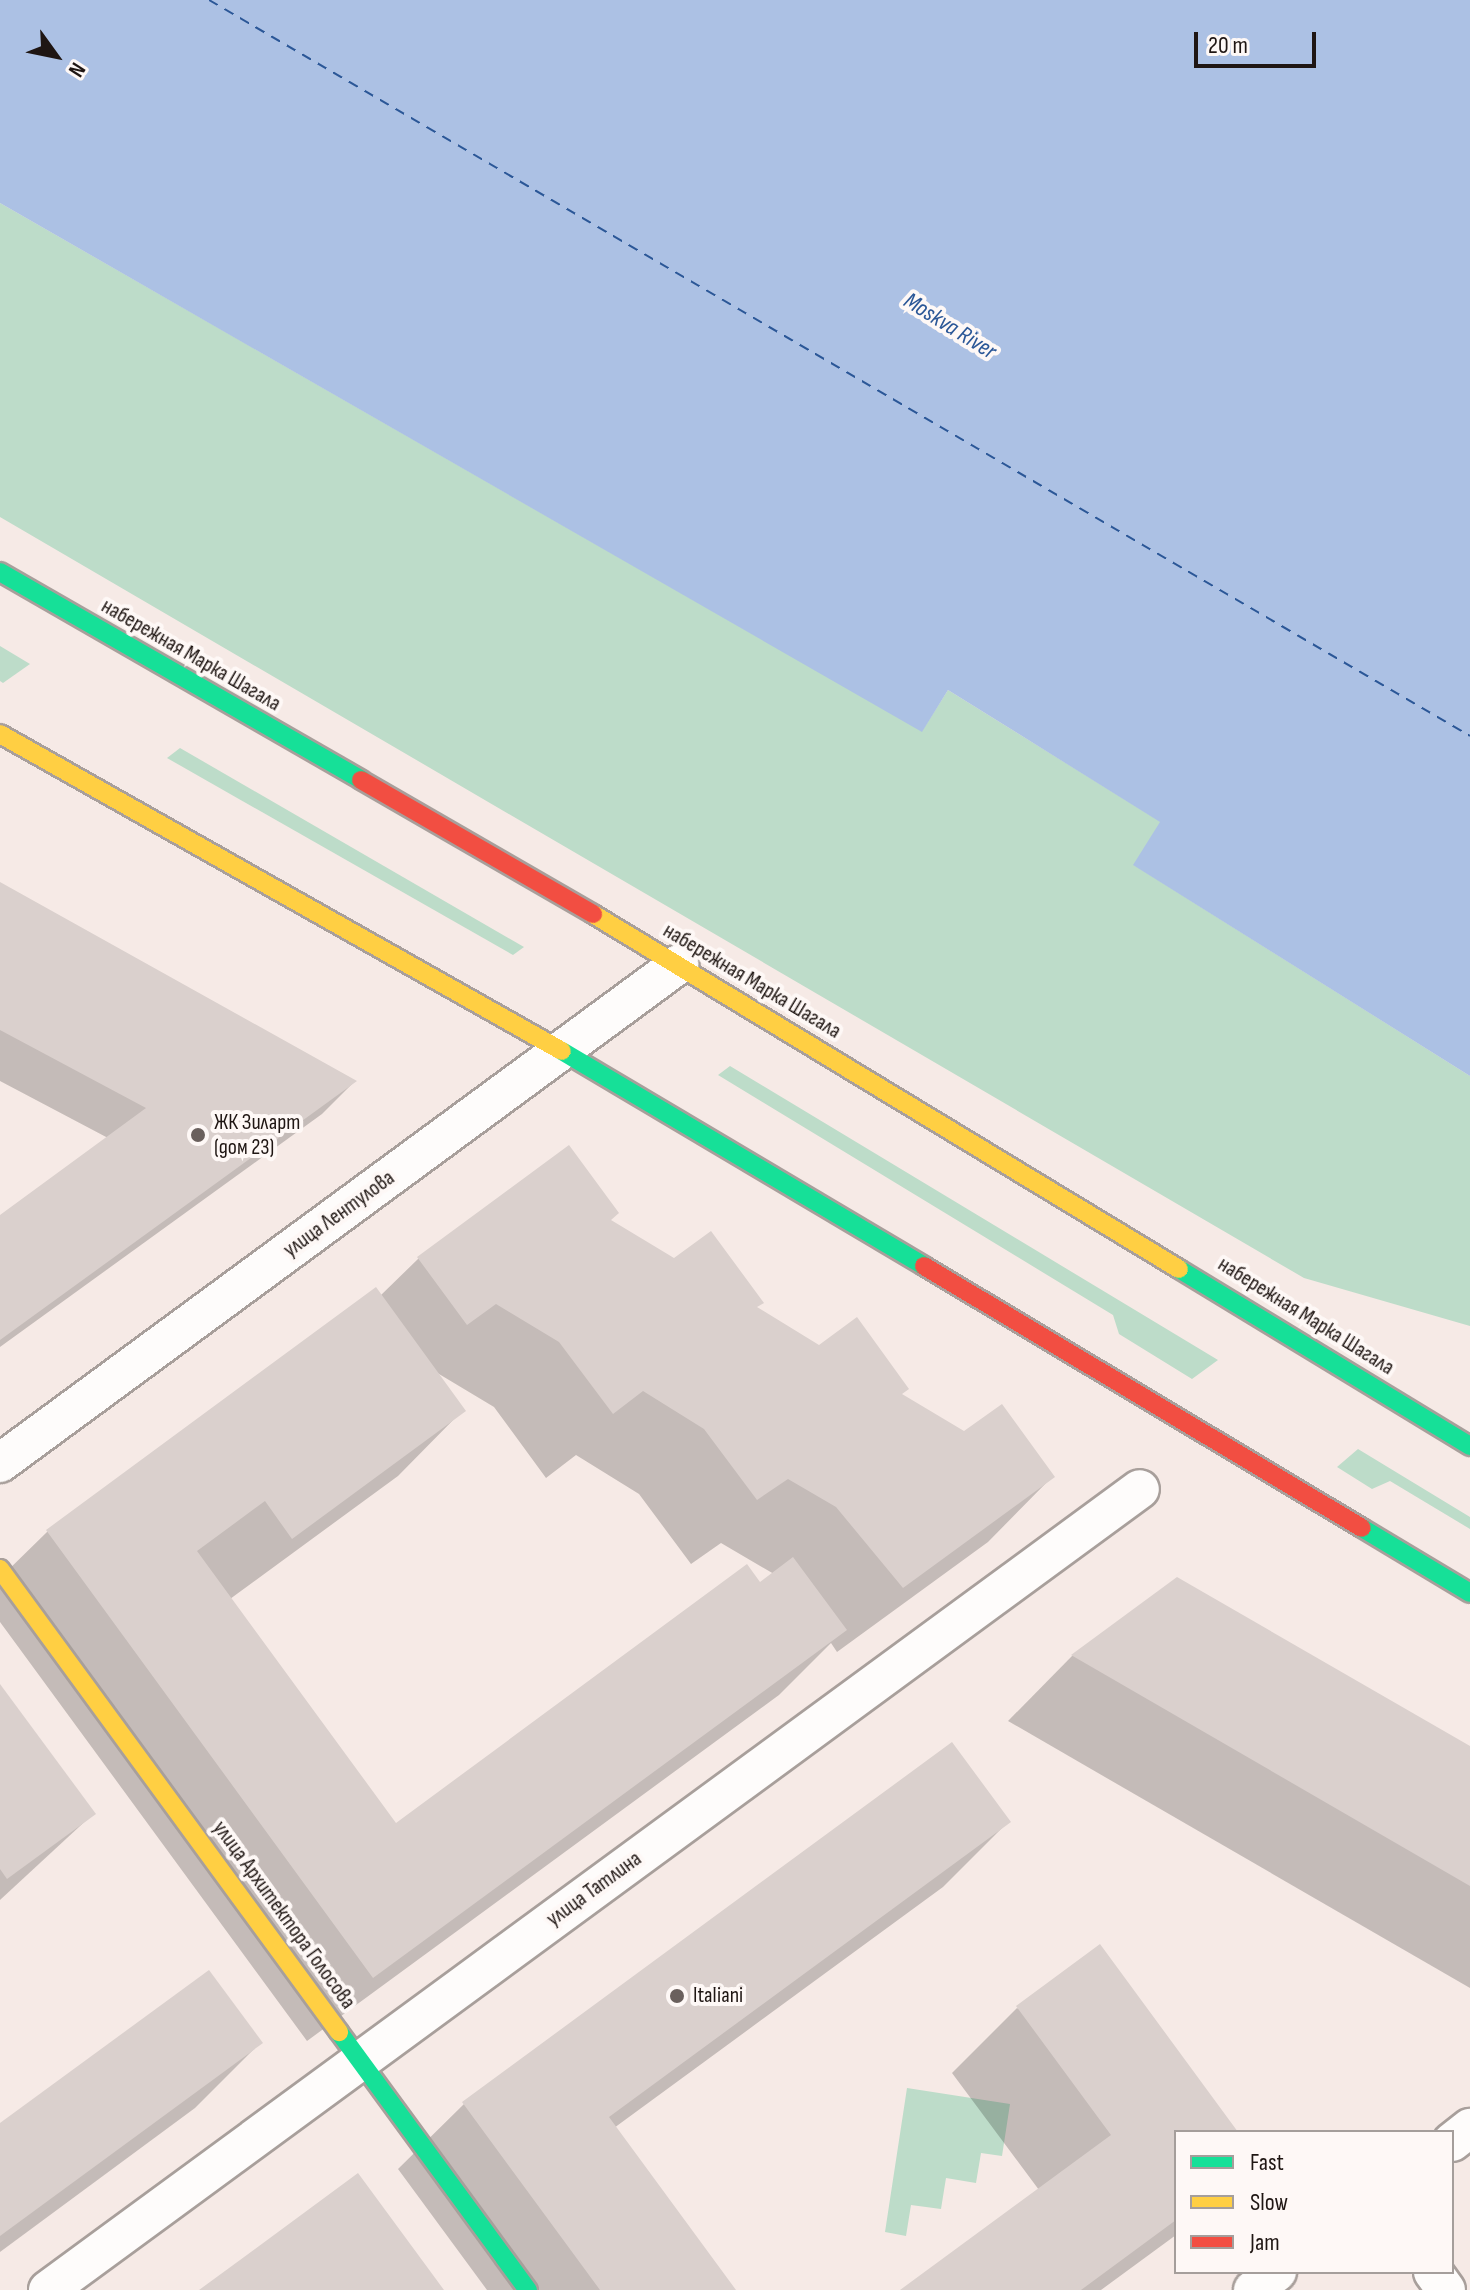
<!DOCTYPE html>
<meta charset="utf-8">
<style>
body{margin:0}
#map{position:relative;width:1470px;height:2290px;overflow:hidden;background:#f6eae6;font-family:"Sofia Sans Condensed",sans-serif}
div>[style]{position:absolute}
.green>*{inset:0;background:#bddcc9}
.water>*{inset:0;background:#acc1e4}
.shadow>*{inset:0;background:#0003}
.ferry>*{height:2px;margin-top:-1px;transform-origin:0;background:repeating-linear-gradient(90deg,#2b5797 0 10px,transparent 0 18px)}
.building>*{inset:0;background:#dad0cd}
.roads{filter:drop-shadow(2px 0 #a89f9b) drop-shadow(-2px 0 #a89f9b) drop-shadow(0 2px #a89f9b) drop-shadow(0 -2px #a89f9b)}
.street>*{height:38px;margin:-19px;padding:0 19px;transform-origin:19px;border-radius:19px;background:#fefcfb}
.fast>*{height:18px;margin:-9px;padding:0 9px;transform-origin:9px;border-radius:9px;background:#16e098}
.slow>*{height:18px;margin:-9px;padding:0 9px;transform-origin:9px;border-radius:9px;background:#ffcf43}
.jam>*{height:18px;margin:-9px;padding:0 9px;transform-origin:9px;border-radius:9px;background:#f24e42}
.dots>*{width:22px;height:22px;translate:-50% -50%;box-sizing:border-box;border:4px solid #fef8f6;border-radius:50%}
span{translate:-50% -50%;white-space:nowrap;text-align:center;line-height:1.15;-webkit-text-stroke:8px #fef8f6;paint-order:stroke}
.street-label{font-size:22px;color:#1f1613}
.poi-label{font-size:22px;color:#1f1613}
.left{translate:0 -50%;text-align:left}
.water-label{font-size:24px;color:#2b5797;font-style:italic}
.legend{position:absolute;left:1174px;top:2130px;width:280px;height:144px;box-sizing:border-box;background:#fef8f6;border:2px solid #a59e9b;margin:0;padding:10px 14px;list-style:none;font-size:24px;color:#1f1613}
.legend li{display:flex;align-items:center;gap:16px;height:40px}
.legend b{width:40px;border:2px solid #a59e9b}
.north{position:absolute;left:16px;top:16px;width:80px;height:80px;-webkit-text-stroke:6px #fef8f6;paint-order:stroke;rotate:123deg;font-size:22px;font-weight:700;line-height:32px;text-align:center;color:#1f1613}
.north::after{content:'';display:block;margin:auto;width:28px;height:36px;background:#1f1613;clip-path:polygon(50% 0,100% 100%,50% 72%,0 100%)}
.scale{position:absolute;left:1194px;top:32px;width:122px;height:36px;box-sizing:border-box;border:4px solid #1f1613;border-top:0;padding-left:10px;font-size:24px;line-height:28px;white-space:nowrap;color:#1f1613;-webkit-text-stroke:6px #fef8f6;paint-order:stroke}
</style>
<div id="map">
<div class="green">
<i style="clip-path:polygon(0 203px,922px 731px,948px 690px,1161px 822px,1134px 865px,1470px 1076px,1470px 1326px,1304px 1278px,0 517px)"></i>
<i style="clip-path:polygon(0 646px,30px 664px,3px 683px,0 681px)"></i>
<i style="clip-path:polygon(180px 748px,524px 947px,513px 955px,167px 758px)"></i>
<i style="clip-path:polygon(730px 1066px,1218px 1360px,1192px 1379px,1119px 1334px,1113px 1315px,718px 1075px)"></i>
<i style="clip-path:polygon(1358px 1449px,1470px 1517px,1470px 1529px,1390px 1481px,1372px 1489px,1337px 1467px)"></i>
<i style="clip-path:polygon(907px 2088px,1010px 2104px,1002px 2156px,981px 2153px,976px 2183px,946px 2178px,941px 2209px,911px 2205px,906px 2236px,885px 2232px)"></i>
</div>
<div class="water">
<i style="clip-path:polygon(0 0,1470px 0,1470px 1076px,1133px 865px,1160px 822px,948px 690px,922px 732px,0 203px)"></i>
</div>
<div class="shadow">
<i style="clip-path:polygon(0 885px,354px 1082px,322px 1114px,0 1347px,0 1216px,108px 1138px,0 1081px)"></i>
<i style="clip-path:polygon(evenodd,609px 1221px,964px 1434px,1053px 1476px,988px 1542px,837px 1652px,831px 1643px,779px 1695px,307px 2041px,0 1622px,0 1578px,47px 1532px,376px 1290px,380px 1296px,419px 1258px,609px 1221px,434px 1371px,494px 1407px,546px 1478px,576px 1455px,639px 1494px,691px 1564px,721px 1543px,774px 1574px,395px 1826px,230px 1599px,398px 1476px,463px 1410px,434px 1371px)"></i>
<i style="clip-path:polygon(1177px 1579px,1470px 1748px,1470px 1988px,1008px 1721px,1072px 1656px)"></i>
<i style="clip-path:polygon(0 1687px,93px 1814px,0 1900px)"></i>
<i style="clip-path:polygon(1008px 1822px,943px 1887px,614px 2128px,733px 2290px,487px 2290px,398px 2169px,464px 2104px)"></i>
<i style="clip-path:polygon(1017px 2008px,1235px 2132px,1176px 2132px,1176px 2235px,1101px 2290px,903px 2290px,1039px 2190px,952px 2073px)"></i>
<i style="clip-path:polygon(260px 2043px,195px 2108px,0 2252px,0 2126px)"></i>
</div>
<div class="ferry">
<i style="left:209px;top:0;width:1460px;rotate:30.27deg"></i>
</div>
<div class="building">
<i style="clip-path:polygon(0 882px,357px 1081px,0 1340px,0 1215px,146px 1108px,0 1030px)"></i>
<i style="clip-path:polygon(569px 1145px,619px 1213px,611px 1220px,674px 1258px,711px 1231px,764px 1303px,757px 1307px,819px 1345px,857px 1317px,909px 1389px,902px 1394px,964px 1431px,1002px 1404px,1055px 1477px,903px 1588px,836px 1507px,788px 1479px,757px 1500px,704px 1429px,643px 1391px,613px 1414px,559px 1342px,496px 1304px,467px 1325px,417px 1257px)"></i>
<i style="clip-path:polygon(376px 1287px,466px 1411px,292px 1539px,265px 1501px,197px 1551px,396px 1823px,747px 1564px,760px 1582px,793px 1557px,847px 1630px,373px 1978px,46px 1530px)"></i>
<i style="clip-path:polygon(1177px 1577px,1470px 1746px,1470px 1886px,1071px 1655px)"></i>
<i style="clip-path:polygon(0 1684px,96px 1814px,7px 1879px,0 1869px)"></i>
<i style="clip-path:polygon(952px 1742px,1011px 1822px,609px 2117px,736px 2290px,600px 2290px,462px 2102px)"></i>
<i style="clip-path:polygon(1100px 1944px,1238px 2132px,1176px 2132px,1176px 2220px,1081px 2290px,900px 2290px,1111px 2135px,1016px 2006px)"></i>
<i style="clip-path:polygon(209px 1970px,263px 2043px,0 2236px,0 2123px)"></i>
<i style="clip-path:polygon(358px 2173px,444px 2290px,199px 2290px,240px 2260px)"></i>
</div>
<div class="roads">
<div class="street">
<i style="left:0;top:1463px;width:843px;rotate:-36.31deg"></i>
<i style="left:1452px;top:2142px;width:23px;rotate:-38deg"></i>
<i style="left:1433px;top:2272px;width:22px;rotate:54deg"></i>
<i style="left:48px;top:2290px;width:1354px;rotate:-36.26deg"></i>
<i style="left:1253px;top:2290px;width:30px;rotate:-37deg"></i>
</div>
<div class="fast">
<i style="left:0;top:572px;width:417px;rotate:29.9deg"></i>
<i style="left:562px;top:1051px;width:421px;rotate:30.7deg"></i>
<i style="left:1179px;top:1269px;width:341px;rotate:31.3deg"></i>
<i style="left:1362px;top:1528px;width:126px;rotate:31deg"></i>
<i style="left:339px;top:2032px;width:320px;rotate:53.8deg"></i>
</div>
<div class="slow">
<i style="left:0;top:734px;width:645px;rotate:29.43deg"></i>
<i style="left:593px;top:914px;width:685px;rotate:31.21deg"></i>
<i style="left:0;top:1569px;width:574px;rotate:53.79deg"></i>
</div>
<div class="jam">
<i style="left:361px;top:780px;width:268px;rotate:30deg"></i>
<i style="left:924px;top:1266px;width:510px;rotate:30.89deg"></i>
</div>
</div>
<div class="dots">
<i style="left:198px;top:1135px;background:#6a605d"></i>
<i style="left:677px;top:1996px;background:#6a605d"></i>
</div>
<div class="street-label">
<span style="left:191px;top:655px;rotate:30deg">набережная Марка Шагала</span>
<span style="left:752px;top:981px;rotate:31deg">набережная Марка Шагала</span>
<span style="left:339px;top:1214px;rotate:-36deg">улица Лентулова</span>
<span style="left:1306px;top:1316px;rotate:32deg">набережная Марка Шагала</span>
<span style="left:594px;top:1889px;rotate:-36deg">улица Татлина</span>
<span style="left:284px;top:1915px;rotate:54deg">улица Архитектора Голосова</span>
</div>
<div class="poi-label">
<span class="left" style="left:214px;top:1135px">ЖК Зиларт<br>(дом 23)</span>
<span class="left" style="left:693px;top:1996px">Italiani</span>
</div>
<div class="water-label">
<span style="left:950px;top:326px;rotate:32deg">Moskva River</span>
</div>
<ul class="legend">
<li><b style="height:10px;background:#16e098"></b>Fast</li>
<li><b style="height:10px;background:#ffcf43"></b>Slow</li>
<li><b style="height:10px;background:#f24e42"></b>Jam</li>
</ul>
<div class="north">N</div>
<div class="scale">20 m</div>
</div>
